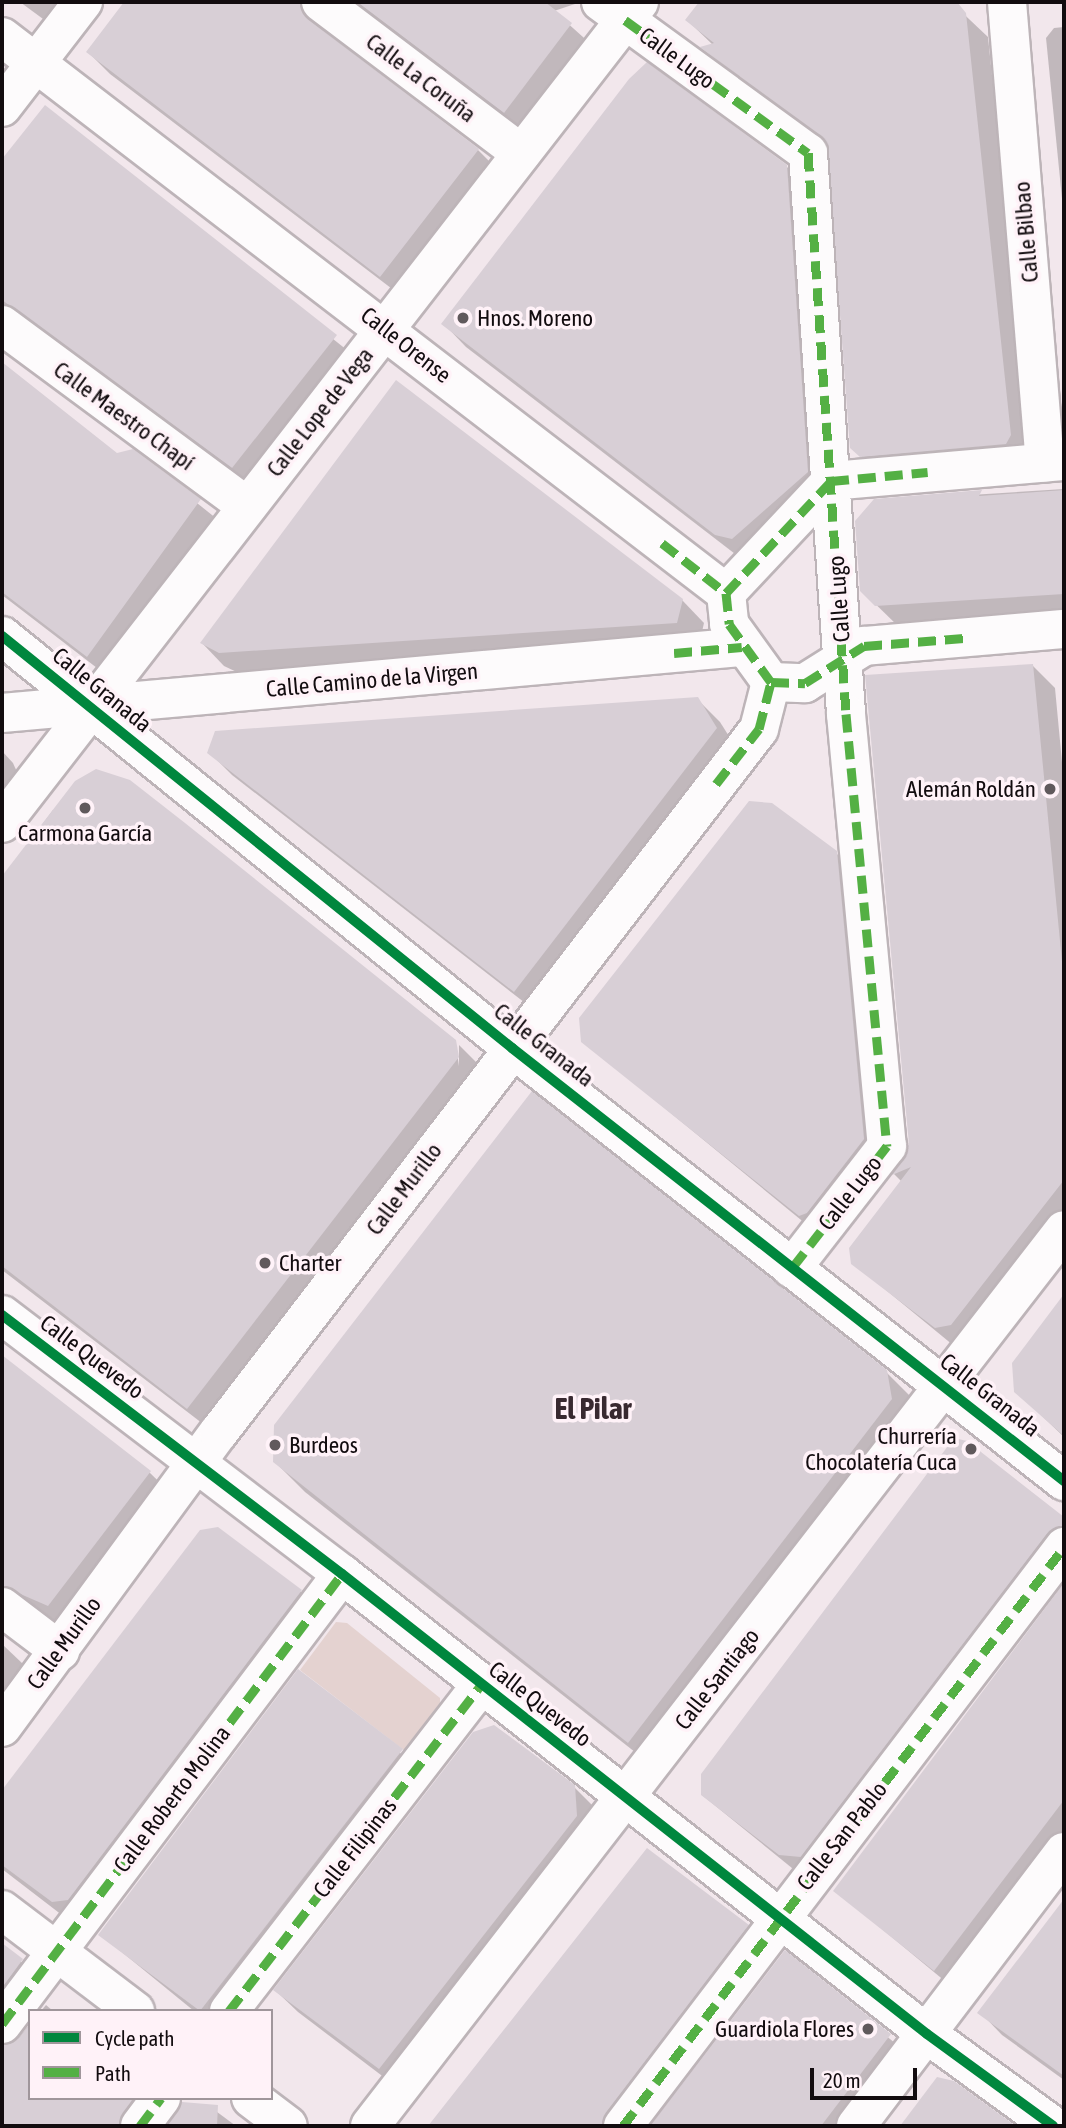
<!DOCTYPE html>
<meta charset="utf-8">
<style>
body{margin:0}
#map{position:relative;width:1066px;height:2128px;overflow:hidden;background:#f2e7ec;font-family:"Asap Condensed",sans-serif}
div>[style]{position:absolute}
.green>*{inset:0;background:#e4d2d0}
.shadow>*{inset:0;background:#0003}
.building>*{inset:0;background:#d8cfd6}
.roads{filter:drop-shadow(2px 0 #bdb4b8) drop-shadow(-2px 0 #bdb4b8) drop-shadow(0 2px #bdb4b8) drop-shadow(0 -2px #bdb4b8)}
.minor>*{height:38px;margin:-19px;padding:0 19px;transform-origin:19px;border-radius:19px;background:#fdfbfc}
.quiet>*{height:9px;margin-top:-4.5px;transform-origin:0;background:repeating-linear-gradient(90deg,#54b044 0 18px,transparent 0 27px)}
.cycleway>*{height:10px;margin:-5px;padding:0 5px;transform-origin:5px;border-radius:5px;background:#00873e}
.dots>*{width:19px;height:19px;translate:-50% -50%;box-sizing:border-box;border:4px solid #fff2f8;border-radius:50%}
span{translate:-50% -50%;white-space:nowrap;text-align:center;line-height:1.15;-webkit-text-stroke:7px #fff2f8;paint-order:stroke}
.street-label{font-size:23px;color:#120c0f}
.poi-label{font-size:23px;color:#120c0f}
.left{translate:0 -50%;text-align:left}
.right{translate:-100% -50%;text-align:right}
.district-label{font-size:30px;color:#382930;font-weight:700}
.frame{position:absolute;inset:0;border:4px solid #120c0f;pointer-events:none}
.legend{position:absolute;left:28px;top:2009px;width:245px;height:91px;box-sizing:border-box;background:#fff2f8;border:2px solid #a0969b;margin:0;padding:9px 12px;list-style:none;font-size:21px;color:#120c0f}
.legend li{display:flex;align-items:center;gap:14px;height:35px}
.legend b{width:35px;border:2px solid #a0969b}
.scale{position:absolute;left:810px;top:2068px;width:107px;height:32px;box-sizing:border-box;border:4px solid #120c0f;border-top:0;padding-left:9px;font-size:21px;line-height:24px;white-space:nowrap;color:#120c0f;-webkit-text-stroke:5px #fff2f8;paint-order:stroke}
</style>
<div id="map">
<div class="green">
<i style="clip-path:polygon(336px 1622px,347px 1623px,440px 1698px,440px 1706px,405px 1751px,300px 1670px)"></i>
</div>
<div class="shadow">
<i style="clip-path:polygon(20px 2px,90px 2px,58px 30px)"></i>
<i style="clip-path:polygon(127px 2px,581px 2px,554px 11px,593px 46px,528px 134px,325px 12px,323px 33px,478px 150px,500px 172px,404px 298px,110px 74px,88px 52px)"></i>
<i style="clip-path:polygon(702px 2px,951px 2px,988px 37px,1032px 458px,875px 470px,852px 447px,830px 148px,704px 48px,713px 45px,687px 20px)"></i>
<i style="clip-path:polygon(1064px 27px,1064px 219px,1046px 38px,1054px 28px)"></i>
<i style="clip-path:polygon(46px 108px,358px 359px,256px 489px,2px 303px,2px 162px)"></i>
<i style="clip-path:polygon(786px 166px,809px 189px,830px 495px,739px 557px,466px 347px,444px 324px)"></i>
<i style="clip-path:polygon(2px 364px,117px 455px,132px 451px,222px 523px,110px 678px,2px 595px)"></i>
<i style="clip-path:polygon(1064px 489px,1064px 617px,900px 628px,861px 590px,875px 501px)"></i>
<i style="clip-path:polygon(682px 600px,704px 623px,699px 645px,243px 675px,224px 666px,202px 643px)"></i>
<i style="clip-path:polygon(1032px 665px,1055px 688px,1064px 783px,1064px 1231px,959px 1350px,853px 1263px,902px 1182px,894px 1174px,911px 1144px)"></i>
<i style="clip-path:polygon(697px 699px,720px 722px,739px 752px,538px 1013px,232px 775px,209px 752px)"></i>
<i style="clip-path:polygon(2px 751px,13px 763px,25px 790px,2px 820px)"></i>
<i style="clip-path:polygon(53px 810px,455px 1041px,459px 1066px,459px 1045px,478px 1064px,211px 1430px,2px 1270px,2px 879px)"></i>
<i style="clip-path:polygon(836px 853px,859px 876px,886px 1163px,823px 1238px,583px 1041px)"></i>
<i style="clip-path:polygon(1064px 1297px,1064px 1437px,1016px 1391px,1014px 1363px)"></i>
<i style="clip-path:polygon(2px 1357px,150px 1473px,180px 1502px,78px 1636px,2px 1621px)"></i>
<i style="clip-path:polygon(885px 1371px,916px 1402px,659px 1771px,305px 1492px,275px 1462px)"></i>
<i style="clip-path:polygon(1059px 1514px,1064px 1520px,1064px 1559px,803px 1877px,702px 1795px)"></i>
<i style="clip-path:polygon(218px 1529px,301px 1592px,331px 1622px,98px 1930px,84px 1932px,2px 1869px,2px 1793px,201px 1532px)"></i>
<i style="clip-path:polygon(1064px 1584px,1064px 1851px,958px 1992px,835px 1890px)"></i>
<i style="clip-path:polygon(2px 1644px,44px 1684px,2px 1738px)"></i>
<i style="clip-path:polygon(298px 1671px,425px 1773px,242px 2011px,194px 2011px,101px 1935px)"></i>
<i style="clip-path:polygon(574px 1787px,597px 1810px,402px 2091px,298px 2012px,275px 1990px)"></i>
<i style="clip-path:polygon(648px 1851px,770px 1949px,635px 2126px,430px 2126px)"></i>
<i style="clip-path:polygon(1064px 1902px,1064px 2080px,1002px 2035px,980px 2012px)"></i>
<i style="clip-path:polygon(2px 1945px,44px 1982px,2px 2043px)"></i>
<i style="clip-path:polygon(785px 1953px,912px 2057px,860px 2126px,652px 2126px)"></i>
<i style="clip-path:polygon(46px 2005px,53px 2011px,41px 2011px)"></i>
<i style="clip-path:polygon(30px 2024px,30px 2098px,163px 2098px,152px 2126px,2px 2126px,2px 2044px,12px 2046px)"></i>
<i style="clip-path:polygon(938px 2079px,953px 2082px,1014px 2126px,903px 2126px)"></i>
<i style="clip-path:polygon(183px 2104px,209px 2106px,236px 2126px,166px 2126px)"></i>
</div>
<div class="building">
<i style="clip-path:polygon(124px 2px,300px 2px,308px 19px,479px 149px,380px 277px,86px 52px)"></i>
<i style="clip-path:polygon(357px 2px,545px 2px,572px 23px,504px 113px)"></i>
<i style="clip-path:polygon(699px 2px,957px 2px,966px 13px,1011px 435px,1006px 444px,860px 457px,850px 448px,827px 143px,700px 47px,714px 43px,685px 20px)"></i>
<i style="clip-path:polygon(647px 62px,787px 165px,808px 472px,732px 539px,715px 535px,441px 324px,629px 79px)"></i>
<i style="clip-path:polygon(45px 105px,337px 335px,232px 468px,2px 300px,2px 159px)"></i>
<i style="clip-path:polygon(2px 362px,117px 453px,133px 449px,201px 499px,87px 657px,2px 592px)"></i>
<i style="clip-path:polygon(396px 380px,683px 599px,677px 623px,219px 653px,200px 643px)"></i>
<i style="clip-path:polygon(982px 490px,979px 496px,1064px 490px,1064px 594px,875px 606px,860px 591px,855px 521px,874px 499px)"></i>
<i style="clip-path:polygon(1033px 664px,1064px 982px,1064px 1180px,951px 1325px,935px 1328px,851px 1264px,849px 1248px,911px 1167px,892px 1175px,909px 1144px,865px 675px)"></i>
<i style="clip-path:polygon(698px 697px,717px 728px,514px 992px,207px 753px,215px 731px)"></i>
<i style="clip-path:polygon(96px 769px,130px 780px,185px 823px,456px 1040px,459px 1057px,187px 1409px,2px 1266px,2px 876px,75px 781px)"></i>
<i style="clip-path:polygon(749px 801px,772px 803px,837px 851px,864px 1139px,807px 1213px,799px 1216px,581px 1042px,579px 1018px)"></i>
<i style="clip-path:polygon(532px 1091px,887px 1370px,892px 1399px,628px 1743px,273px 1462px,274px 1425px)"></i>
<i style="clip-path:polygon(1064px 1294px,1064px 1436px,1014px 1392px,1012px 1363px)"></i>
<i style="clip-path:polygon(2px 1355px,151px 1471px,48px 1606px,2px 1586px)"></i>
<i style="clip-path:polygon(954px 1438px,967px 1441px,1064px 1517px,1064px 1526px,1047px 1534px,801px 1857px,779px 1855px,701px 1795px,701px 1774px)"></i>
<i style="clip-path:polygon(218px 1527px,302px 1590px,68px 1900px,52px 1902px,2px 1865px,2px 1790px,200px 1530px)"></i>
<i style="clip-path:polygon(1064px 1583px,1064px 1800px,934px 1971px,833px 1891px)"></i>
<i style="clip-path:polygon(298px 1669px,403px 1749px,200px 2011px,98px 1935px)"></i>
<i style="clip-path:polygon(494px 1725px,575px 1785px,577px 1816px,379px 2069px,273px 1990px,473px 1732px)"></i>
<i style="clip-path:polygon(647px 1848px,749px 1925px,606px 2113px,602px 2126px,428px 2126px)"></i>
<i style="clip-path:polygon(1064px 1899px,1064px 2076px,977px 2013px)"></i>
<i style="clip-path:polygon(2px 1943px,23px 1959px,2px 1988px)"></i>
<i style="clip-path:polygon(785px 1950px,891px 2034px,821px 2126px,650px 2126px)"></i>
<i style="clip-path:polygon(30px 2024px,30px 2098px,133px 2098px,119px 2126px,2px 2126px,2px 2045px,19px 2038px)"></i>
<i style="clip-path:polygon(937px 2077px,954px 2081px,1016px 2126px,900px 2126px)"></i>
<i style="clip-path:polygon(182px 2102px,218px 2105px,217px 2126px,167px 2126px)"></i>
</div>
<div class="roads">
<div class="minor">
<i style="left:321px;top:2px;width:251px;rotate:37.1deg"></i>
<i style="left:601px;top:2px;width:256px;rotate:36.1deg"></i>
<i style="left:808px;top:153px;width:562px;rotate:86.12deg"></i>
<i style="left:846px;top:714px;width:434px;rotate:84.6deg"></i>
<i style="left:887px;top:1146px;width:155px;rotate:127.9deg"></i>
<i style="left:1007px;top:2px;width:462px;rotate:85.3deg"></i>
<i style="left:2px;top:37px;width:913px;rotate:37.52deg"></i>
<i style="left:726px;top:593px;width:31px;rotate:84deg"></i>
<i style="left:729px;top:624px;width:72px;rotate:54.1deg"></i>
<i style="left:2px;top:107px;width:133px;rotate:-52.4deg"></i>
<i style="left:2px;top:325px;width:305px;rotate:36.5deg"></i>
<i style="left:726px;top:593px;width:154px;rotate:-46.8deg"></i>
<i style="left:831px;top:481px;width:234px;rotate:-4.9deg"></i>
<i style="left:2px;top:636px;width:656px;rotate:38.93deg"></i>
<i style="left:512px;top:1048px;width:702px;rotate:38.11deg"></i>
<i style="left:771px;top:682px;width:34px;rotate:2deg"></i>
<i style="left:805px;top:683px;width:70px;rotate:-32.1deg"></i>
<i style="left:864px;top:646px;width:201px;rotate:-4.9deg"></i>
<i style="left:2px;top:713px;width:743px;rotate:-5.1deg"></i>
<i style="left:2px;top:823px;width:1039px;rotate:-52.19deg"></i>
<i style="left:2px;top:1315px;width:427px;rotate:37.3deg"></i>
<i style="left:342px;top:1574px;width:744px;rotate:38.18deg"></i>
<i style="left:927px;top:2034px;width:156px;rotate:36.1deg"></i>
<i style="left:2px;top:1607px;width:73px;rotate:37.2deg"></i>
<i style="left:2px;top:1727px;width:366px;rotate:-53.7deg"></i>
<i style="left:219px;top:1432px;width:886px;rotate:-52.47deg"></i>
<i style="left:759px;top:729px;width:49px;rotate:-75.7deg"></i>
<i style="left:2px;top:1910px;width:167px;rotate:37.2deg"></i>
<i style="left:229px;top:2011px;width:412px;rotate:-52.3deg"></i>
<i style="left:2px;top:2024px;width:564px;rotate:-52.93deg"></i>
<i style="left:251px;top:2098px;width:46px;rotate:37.1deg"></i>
<i style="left:140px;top:2126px;width:35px;rotate:-53deg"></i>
<i style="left:370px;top:2126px;width:1133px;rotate:-52.24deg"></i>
<i style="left:623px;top:2126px;width:728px;rotate:-52.7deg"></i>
<i style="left:856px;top:2126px;width:344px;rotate:-52.8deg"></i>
</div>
</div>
<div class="quiet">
<i style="left:625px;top:20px;width:226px;rotate:36deg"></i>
<i style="left:808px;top:153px;width:562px;rotate:86.12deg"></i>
<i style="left:846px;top:714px;width:434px;rotate:84.6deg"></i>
<i style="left:887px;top:1146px;width:155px;rotate:127.9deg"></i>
<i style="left:662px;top:543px;width:81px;rotate:38deg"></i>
<i style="left:726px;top:593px;width:31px;rotate:84deg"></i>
<i style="left:729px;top:624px;width:72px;rotate:54.1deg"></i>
<i style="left:726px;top:593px;width:154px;rotate:-46.8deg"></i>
<i style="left:831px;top:481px;width:97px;rotate:-5.3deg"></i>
<i style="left:674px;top:653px;width:68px;rotate:-5deg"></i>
<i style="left:771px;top:682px;width:34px;rotate:2deg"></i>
<i style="left:805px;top:683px;width:70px;rotate:-32.1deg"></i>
<i style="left:864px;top:646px;width:100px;rotate:-4.6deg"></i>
<i style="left:716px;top:784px;width:70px;rotate:-52deg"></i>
<i style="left:759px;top:729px;width:49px;rotate:-75.7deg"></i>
<i style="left:229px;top:2011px;width:412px;rotate:-52.3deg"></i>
<i style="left:2px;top:2024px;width:564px;rotate:-52.93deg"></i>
<i style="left:140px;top:2126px;width:35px;rotate:-53deg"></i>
<i style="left:623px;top:2126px;width:728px;rotate:-52.7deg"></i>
</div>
<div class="cycleway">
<i style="left:2px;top:636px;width:656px;rotate:38.93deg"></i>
<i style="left:512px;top:1048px;width:702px;rotate:38.11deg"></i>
<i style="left:2px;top:1315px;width:427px;rotate:37.3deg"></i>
<i style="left:342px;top:1574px;width:744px;rotate:38.18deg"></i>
<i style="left:927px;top:2034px;width:156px;rotate:36.1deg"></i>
</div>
<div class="dots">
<i style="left:463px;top:318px;background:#60595c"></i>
<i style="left:1050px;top:789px;background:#60595c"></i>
<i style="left:85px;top:808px;background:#60595c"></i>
<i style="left:265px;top:1263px;background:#60595c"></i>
<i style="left:275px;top:1445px;background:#60595c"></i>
<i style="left:971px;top:1449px;background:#60595c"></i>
<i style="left:868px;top:2029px;background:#60595c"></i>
</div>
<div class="street-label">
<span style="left:677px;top:58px;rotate:36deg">Calle Lugo</span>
<span style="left:421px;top:78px;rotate:37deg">Calle La Coruña</span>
<span style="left:1026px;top:232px;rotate:-95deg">Calle Bilbao</span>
<span style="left:406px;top:345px;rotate:38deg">Calle Orense</span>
<span style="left:320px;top:412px;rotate:-52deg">Calle Lope de Vega</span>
<span style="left:124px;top:416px;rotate:36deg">Calle Maestro Chapí</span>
<span style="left:839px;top:599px;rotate:-94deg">Calle Lugo</span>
<span style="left:372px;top:680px;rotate:-5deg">Calle Camino de la Virgen</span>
<span style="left:102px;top:690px;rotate:39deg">Calle Granada</span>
<span style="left:544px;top:1045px;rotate:38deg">Calle Granada</span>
<span style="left:404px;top:1189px;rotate:-53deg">Calle Murillo</span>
<span style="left:850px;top:1193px;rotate:-52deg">Calle Lugo</span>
<span style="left:92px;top:1357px;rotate:37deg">Calle Quevedo</span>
<span style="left:990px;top:1395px;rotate:38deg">Calle Granada</span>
<span style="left:64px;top:1643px;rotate:-54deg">Calle Murillo</span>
<span style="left:717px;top:1679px;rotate:-52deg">Calle Santiago</span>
<span style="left:540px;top:1704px;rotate:38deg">Calle Quevedo</span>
<span style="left:172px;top:1799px;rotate:-53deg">Calle Roberto Molina</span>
<span style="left:842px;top:1836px;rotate:-52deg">Calle San Pablo</span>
<span style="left:355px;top:1848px;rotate:-52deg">Calle Filipinas</span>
</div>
<div class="poi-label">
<span class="left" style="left:477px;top:318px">Hnos. Moreno</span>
<span class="right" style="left:1036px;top:789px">Alemán Roldán</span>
<span style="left:85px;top:833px">Carmona García</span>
<span class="left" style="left:279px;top:1263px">Charter</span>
<span class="right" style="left:957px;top:1449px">Churrería<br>Chocolatería Cuca</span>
<span class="left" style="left:289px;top:1445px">Burdeos</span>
<span class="right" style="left:854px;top:2029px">Guardiola Flores</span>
</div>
<div class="district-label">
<span style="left:593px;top:1408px">El Pilar</span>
</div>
<div class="frame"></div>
<ul class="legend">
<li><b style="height:9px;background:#00873e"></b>Cycle path</li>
<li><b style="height:9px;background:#54b044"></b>Path</li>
</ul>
<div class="scale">20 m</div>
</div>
